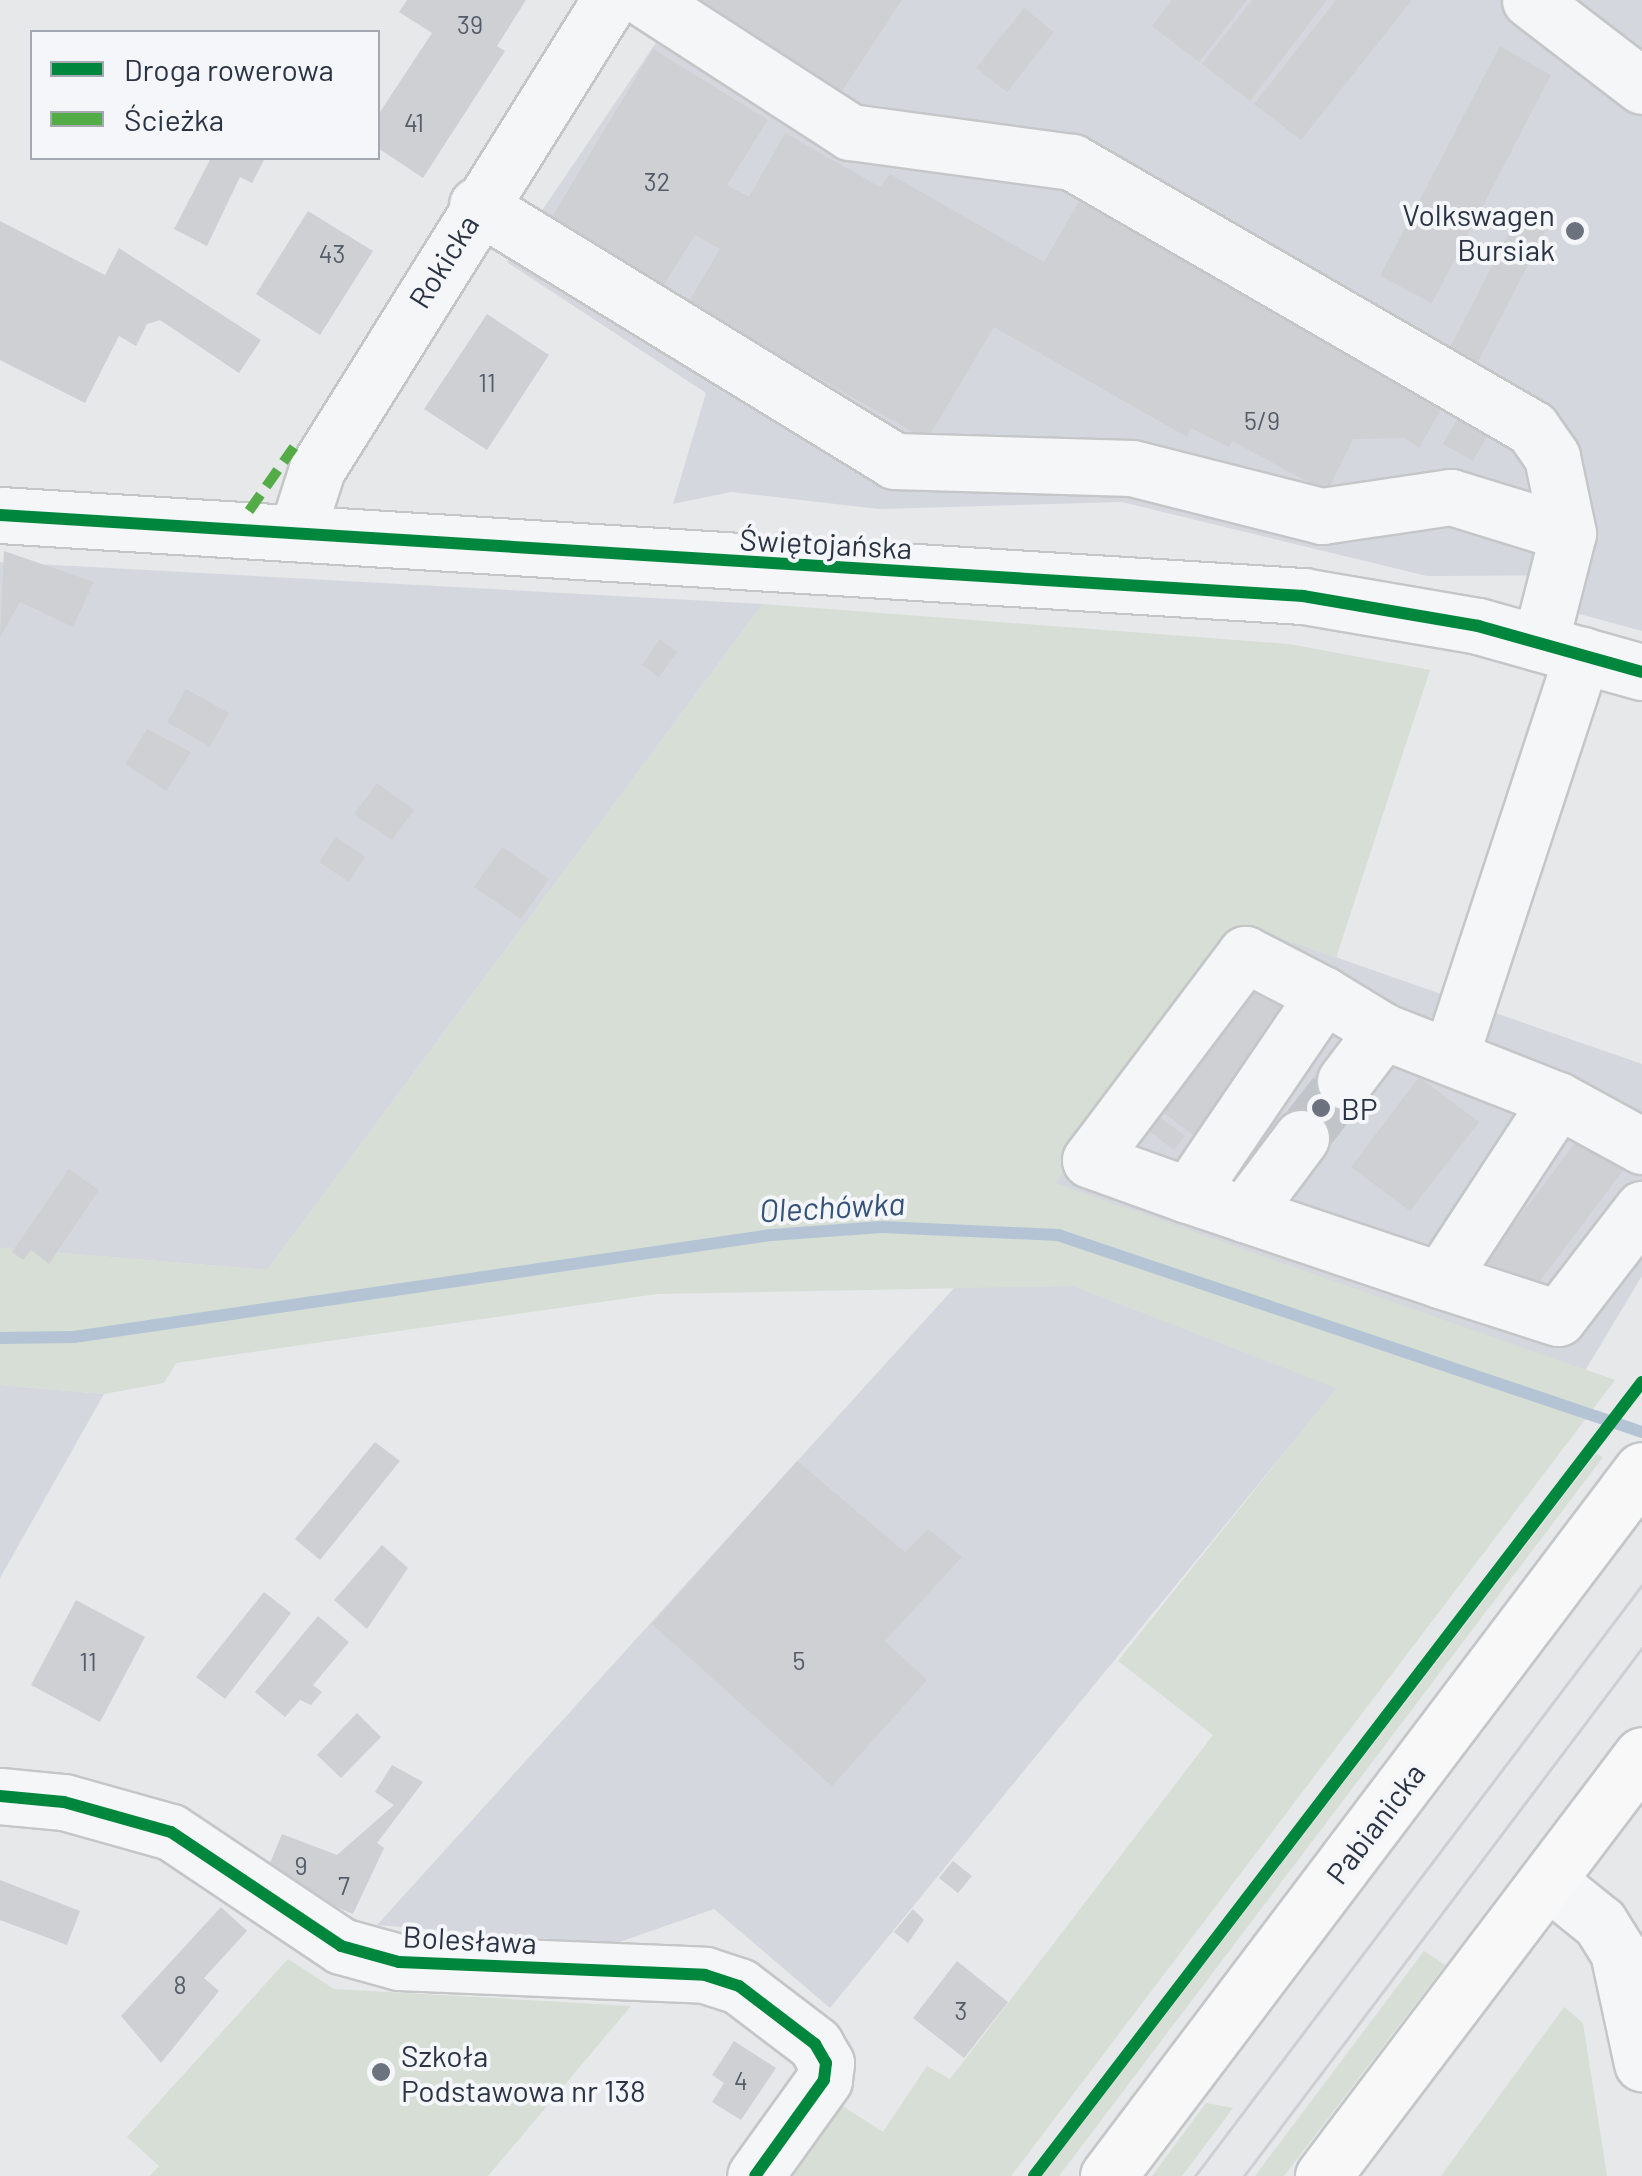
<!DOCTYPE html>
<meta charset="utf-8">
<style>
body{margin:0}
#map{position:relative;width:1642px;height:2176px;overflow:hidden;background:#e6e8ea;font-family:Barlow,sans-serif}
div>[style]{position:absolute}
.built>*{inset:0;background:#d4d7dd}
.green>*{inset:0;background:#d6ded6}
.stream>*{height:12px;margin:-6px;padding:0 6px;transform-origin:6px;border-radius:6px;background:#b4c4d5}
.building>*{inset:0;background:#ced0d3}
.minor-tunnel>*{height:55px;margin-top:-27.5px;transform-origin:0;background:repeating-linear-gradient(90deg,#c1c4c9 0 55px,transparent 0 83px)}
.roads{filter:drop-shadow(2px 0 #c4c6c8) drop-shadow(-2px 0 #c4c6c8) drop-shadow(0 2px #c4c6c8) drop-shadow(0 -2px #c4c6c8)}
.minor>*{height:55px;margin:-27.5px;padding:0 27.5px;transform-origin:27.5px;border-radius:27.5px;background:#f5f6f7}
.major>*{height:55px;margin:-27.5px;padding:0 27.5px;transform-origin:27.5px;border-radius:27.5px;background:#f8f8f8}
.tram>*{height:2.5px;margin:-1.25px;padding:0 1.25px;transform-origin:1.25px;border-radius:1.25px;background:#cecfd2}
.quiet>*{height:10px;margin-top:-5px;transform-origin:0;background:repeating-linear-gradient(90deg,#54ac47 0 20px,transparent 0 30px)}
.cycleway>*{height:12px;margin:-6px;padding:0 6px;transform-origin:6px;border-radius:6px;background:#00873e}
.dots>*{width:28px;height:28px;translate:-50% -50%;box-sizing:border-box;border:5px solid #f4f6f9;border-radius:50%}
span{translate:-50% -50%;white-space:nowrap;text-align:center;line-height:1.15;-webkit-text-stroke:8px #f4f6f9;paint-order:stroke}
.number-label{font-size:25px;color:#545c69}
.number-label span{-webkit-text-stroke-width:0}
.poi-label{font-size:30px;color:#2b3445}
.right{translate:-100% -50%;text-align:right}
.left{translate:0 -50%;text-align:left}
.street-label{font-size:30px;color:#2b3445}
.water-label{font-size:32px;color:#34527a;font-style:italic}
.legend{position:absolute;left:30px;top:30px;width:350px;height:130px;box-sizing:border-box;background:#f4f6f9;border:2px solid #a4a8b1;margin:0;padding:12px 18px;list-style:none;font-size:30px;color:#2b3445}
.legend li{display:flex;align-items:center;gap:20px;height:50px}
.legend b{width:50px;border:2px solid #a4a8b1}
</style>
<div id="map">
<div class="built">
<i style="clip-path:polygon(685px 0,1642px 0,1642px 631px,1576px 613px,1587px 575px,1427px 576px,1122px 502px,879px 509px,731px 492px,673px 504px,706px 393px,507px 262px)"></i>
<i style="clip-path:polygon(0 562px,763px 604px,267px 1270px,0 1248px)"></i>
<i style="clip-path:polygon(1246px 926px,1642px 1064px,1642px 1276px,1585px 1371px,1054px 1183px)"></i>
<i style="clip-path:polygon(1074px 1286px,1337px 1388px,830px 2008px,714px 1909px,614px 1944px,377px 1925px,955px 1287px)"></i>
<i style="clip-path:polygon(0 1385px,104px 1394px,0 1578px)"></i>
</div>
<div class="green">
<i style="clip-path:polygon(763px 604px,1289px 644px,1430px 670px,1336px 958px,1246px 926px,1055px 1183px,1615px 1380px,1011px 2176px,779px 2176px,835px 2101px,883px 2132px,927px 2066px,950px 2079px,1213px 1735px,1118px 1661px,1336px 1388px,1074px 1286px,657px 1294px,176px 1363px,164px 1383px,104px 1394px,0 1385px,0 1248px,267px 1270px)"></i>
<i style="clip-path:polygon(1596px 1454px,1603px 1457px,1059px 2176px,1042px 2176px)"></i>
<i style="clip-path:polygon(1424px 1951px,1445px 1965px,1284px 2176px,1255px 2176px)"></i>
<i style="clip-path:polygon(288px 1959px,334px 1989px,631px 2006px,488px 2176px,150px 2176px,159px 2166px,127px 2137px)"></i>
<i style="clip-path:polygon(1564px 2007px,1583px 2023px,1607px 2176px,1441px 2176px)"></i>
<i style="clip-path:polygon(1206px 2103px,1233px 2108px,1182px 2176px,1152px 2176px)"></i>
</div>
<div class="stream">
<i style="left:0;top:1338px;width:74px;rotate:-0.8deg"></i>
<i style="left:74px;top:1337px;width:704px;rotate:-8.33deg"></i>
<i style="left:771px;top:1235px;width:111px;rotate:-4.1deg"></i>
<i style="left:882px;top:1227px;width:176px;rotate:2.6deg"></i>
<i style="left:1058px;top:1235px;width:616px;rotate:18.64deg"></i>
</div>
<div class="building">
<i style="clip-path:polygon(407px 0,526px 0,497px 46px,505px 51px,423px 178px,378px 148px,378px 115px,432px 33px,399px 12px)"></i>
<i style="clip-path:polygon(701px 0,902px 0,838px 97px,697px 7px)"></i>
<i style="clip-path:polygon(1172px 0,1247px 0,1199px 62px,1152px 26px)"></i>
<i style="clip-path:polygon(1252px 0,1327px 0,1250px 101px,1202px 64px)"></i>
<i style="clip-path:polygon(1336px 0,1412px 0,1301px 140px,1254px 104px)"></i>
<i style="clip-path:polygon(1024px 8px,1054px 32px,1007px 92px,976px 68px)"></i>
<i style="clip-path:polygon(1500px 46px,1551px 75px,1432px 303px,1380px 276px)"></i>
<i style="clip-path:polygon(653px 49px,768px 120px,727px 185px,749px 197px,785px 133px,880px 187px,890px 174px,1044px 262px,1084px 193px,1444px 404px,1419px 448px,1405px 438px,1353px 439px,1327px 492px,1232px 441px,1229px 447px,1191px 428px,1187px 437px,994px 327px,927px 440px,688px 303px,720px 249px,695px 235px,660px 291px,546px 227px)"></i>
<i style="clip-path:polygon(211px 158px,265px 158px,252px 183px,240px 177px,207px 246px,174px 229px)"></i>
<i style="clip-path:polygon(308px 211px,373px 251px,320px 335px,256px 294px)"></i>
<i style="clip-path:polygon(1519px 213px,1547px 228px,1478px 362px,1450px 348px)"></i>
<i style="clip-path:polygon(0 221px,105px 275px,119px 248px,261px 340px,239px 373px,160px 320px,147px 324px,136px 346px,119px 336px,85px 403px,0 360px)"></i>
<i style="clip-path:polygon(487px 314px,549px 355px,487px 450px,424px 409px)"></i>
<i style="clip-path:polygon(1461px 412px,1491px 430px,1473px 461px,1443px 444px)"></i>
<i style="clip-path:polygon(4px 551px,94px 582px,73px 627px,20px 602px,0 637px)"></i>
<i style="clip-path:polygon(660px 639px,677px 652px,659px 677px,642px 665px)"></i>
<i style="clip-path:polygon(186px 689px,229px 713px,210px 747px,167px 722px)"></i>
<i style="clip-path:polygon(147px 729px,191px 752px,166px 791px,125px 764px)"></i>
<i style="clip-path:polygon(377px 783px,414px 810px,392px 840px,354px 814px)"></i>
<i style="clip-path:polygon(336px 837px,365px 857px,349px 882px,319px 862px)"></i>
<i style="clip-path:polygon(502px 847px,549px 879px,521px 919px,474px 887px)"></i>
<i style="clip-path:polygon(1254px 984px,1288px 1010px,1193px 1135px,1159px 1109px)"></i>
<i style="clip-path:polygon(1323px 1065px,1362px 1094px,1319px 1152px,1279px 1122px)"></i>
<i style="clip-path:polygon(1419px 1077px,1479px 1122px,1410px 1211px,1351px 1167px)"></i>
<i style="clip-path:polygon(1155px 1114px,1185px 1136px,1174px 1150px,1145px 1128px)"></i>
<i style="clip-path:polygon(1586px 1128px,1630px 1161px,1528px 1297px,1484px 1264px)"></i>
<i style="clip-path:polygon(69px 1169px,99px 1190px,49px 1264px,31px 1250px,23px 1260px,12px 1252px)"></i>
<i style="clip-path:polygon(375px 1442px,400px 1461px,320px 1560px,295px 1539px)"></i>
<i style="clip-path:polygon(797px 1461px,905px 1552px,928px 1529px,962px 1557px,885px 1641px,927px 1680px,832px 1786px,652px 1624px)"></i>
<i style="clip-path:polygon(382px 1545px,408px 1568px,367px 1629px,334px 1600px)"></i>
<i style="clip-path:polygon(264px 1592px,291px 1613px,225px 1699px,196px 1677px)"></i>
<i style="clip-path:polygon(76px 1600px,145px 1637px,100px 1722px,31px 1685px)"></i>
<i style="clip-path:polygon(318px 1616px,349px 1642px,313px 1685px,322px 1692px,311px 1705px,300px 1700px,285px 1717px,255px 1692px)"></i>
<i style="clip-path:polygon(357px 1713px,381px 1737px,341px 1778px,317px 1755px)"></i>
<i style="clip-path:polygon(392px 1765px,423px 1782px,377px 1843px,384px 1848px,353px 1914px,265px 1875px,282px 1834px,337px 1855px,394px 1805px,375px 1792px)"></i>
<i style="clip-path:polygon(953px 1861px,972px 1876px,958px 1893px,939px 1878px)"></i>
<i style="clip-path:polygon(0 1880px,80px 1911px,67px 1945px,0 1920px)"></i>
<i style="clip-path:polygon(221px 1907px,247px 1931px,204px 1978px,219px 1991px,161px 2063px,121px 2016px)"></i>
<i style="clip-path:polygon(913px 1909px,924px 1920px,908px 1943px,894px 1932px)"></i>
<i style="clip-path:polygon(957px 1961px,1008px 2002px,964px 2058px,913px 2018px)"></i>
<i style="clip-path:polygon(734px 2041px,776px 2068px,741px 2120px,712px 2102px,724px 2083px,712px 2075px)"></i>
</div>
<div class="minor-tunnel">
<i style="left:1301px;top:1138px;width:72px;rotate:-52.3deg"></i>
</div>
<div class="roads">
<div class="minor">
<i style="left:646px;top:0;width:243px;rotate:32.9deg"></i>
<i style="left:850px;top:132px;width:224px;rotate:7.7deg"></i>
<i style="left:1072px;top:162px;width:531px;rotate:30.04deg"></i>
<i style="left:1532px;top:428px;width:35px;rotate:55deg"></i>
<i style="left:1552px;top:457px;width:78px;rotate:78.1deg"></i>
<i style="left:1568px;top:533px;width:114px;rotate:104.3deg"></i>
<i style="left:1530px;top:0;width:141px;rotate:37.5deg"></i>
<i style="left:477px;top:205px;width:489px;rotate:31.5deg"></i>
<i style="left:894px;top:461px;width:238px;rotate:1.7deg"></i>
<i style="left:1132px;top:468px;width:196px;rotate:14.2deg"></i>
<i style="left:1322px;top:516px;width:130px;rotate:-8.4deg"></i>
<i style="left:1451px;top:497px;width:122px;rotate:17.1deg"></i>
<i style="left:0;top:515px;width:1306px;rotate:3.56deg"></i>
<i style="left:1303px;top:596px;width:178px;rotate:9.7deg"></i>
<i style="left:1478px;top:626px;width:170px;rotate:15.7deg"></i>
<i style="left:297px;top:531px;width:65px;rotate:-72.1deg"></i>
<i style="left:317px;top:469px;width:553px;rotate:-58.01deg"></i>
<i style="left:1452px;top:1051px;width:417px;rotate:-71.8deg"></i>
<i style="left:1345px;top:1081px;width:63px;rotate:-52.8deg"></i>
<i style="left:1558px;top:1100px;width:96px;rotate:28.7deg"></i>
<i style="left:1188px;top:1195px;width:104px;rotate:-160.3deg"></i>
<i style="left:1090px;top:1160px;width:258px;rotate:-53deg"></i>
<i style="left:1245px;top:954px;width:89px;rotate:27.4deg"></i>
<i style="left:1324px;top:995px;width:242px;rotate:124.2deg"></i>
<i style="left:1188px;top:1195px;width:266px;rotate:18.6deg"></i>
<i style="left:1440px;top:1280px;width:215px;rotate:-56.8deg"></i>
<i style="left:1558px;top:1100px;width:188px;rotate:-158.5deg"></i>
<i style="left:1383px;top:1031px;width:69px;rotate:-148.6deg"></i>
<i style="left:1244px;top:1214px;width:95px;rotate:-53.1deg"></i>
<i style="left:1440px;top:1280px;width:124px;rotate:17.9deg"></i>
<i style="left:1558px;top:1318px;width:138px;rotate:-52.4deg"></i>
<i style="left:0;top:1796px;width:64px;rotate:5.4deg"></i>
<i style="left:64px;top:1802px;width:111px;rotate:15.7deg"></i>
<i style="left:171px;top:1832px;width:205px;rotate:33.8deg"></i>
<i style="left:341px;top:1946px;width:60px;rotate:15.4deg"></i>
<i style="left:399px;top:1962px;width:306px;rotate:2.4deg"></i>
<i style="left:705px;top:1975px;width:36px;rotate:18deg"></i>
<i style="left:739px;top:1986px;width:96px;rotate:37.3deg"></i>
<i style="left:815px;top:2044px;width:22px;rotate:60deg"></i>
<i style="left:826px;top:2063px;width:17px;rotate:97deg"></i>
<i style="left:824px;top:2080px;width:118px;rotate:125.7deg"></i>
<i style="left:1548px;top:1881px;width:67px;rotate:38.9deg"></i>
<i style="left:1600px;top:1923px;width:34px;rotate:58deg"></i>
<i style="left:1618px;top:1952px;width:114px;rotate:77.8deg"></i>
</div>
<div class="major">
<i style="left:1108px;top:2176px;width:885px;rotate:-52.9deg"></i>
<i style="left:1323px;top:2176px;width:528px;rotate:-52.85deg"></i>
</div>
</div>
<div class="tram">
<i style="left:1195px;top:2176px;width:741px;rotate:-52.9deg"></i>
<i style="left:1244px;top:2176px;width:661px;rotate:-52.99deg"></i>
</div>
<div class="quiet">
<i style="left:249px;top:511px;width:78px;rotate:-54.9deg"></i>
</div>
<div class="cycleway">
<i style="left:0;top:515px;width:1306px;rotate:3.56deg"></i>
<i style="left:1303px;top:596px;width:178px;rotate:9.7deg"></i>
<i style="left:1478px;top:626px;width:170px;rotate:15.7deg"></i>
<i style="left:0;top:1796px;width:64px;rotate:5.4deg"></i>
<i style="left:64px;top:1802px;width:111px;rotate:15.7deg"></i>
<i style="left:171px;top:1832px;width:205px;rotate:33.8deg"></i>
<i style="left:341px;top:1946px;width:60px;rotate:15.4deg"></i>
<i style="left:399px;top:1962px;width:306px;rotate:2.4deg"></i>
<i style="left:705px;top:1975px;width:36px;rotate:18deg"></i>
<i style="left:739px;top:1986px;width:96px;rotate:37.3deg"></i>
<i style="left:815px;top:2044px;width:22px;rotate:60deg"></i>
<i style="left:826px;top:2063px;width:17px;rotate:97deg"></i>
<i style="left:824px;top:2080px;width:118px;rotate:125.7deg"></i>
<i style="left:1034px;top:2176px;width:1000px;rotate:-52.56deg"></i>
</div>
<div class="dots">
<i style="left:1575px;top:231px;background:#6c737f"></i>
<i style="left:1321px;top:1108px;background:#6c737f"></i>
<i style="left:381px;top:2072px;background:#6c737f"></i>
</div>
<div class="number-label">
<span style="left:470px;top:24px">39</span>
<span style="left:414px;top:122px">41</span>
<span style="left:657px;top:181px">32</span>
<span style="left:332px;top:253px">43</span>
<span style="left:487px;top:382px">11</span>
<span style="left:1262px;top:420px">5/9</span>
<span style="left:799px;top:1660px">5</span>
<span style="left:88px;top:1661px">11</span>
<span style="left:301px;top:1865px">9</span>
<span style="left:344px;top:1885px">7</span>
<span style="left:180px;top:1984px">8</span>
<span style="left:961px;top:2010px">3</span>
<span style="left:741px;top:2080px">4</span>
</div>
<div class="poi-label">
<span class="right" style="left:1555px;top:231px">Volkswagen<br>Bursiak</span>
<span class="left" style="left:1341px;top:1108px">BP</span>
<span class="left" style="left:401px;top:2072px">Szkoła<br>Podstawowa nr 138</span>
</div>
<div class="street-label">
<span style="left:443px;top:261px;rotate:-58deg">Rokicka</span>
<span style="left:826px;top:543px;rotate:3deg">Świętojańska</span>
<span style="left:1375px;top:1823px;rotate:-53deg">Pabianicka</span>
<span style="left:470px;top:1939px;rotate:3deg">Bolesława</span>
</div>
<div class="water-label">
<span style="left:832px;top:1206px;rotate:-3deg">Olechówka</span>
</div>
<ul class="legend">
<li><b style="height:12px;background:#00873e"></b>Droga rowerowa</li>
<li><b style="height:12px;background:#54ac47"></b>Ścieżka</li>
</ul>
</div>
